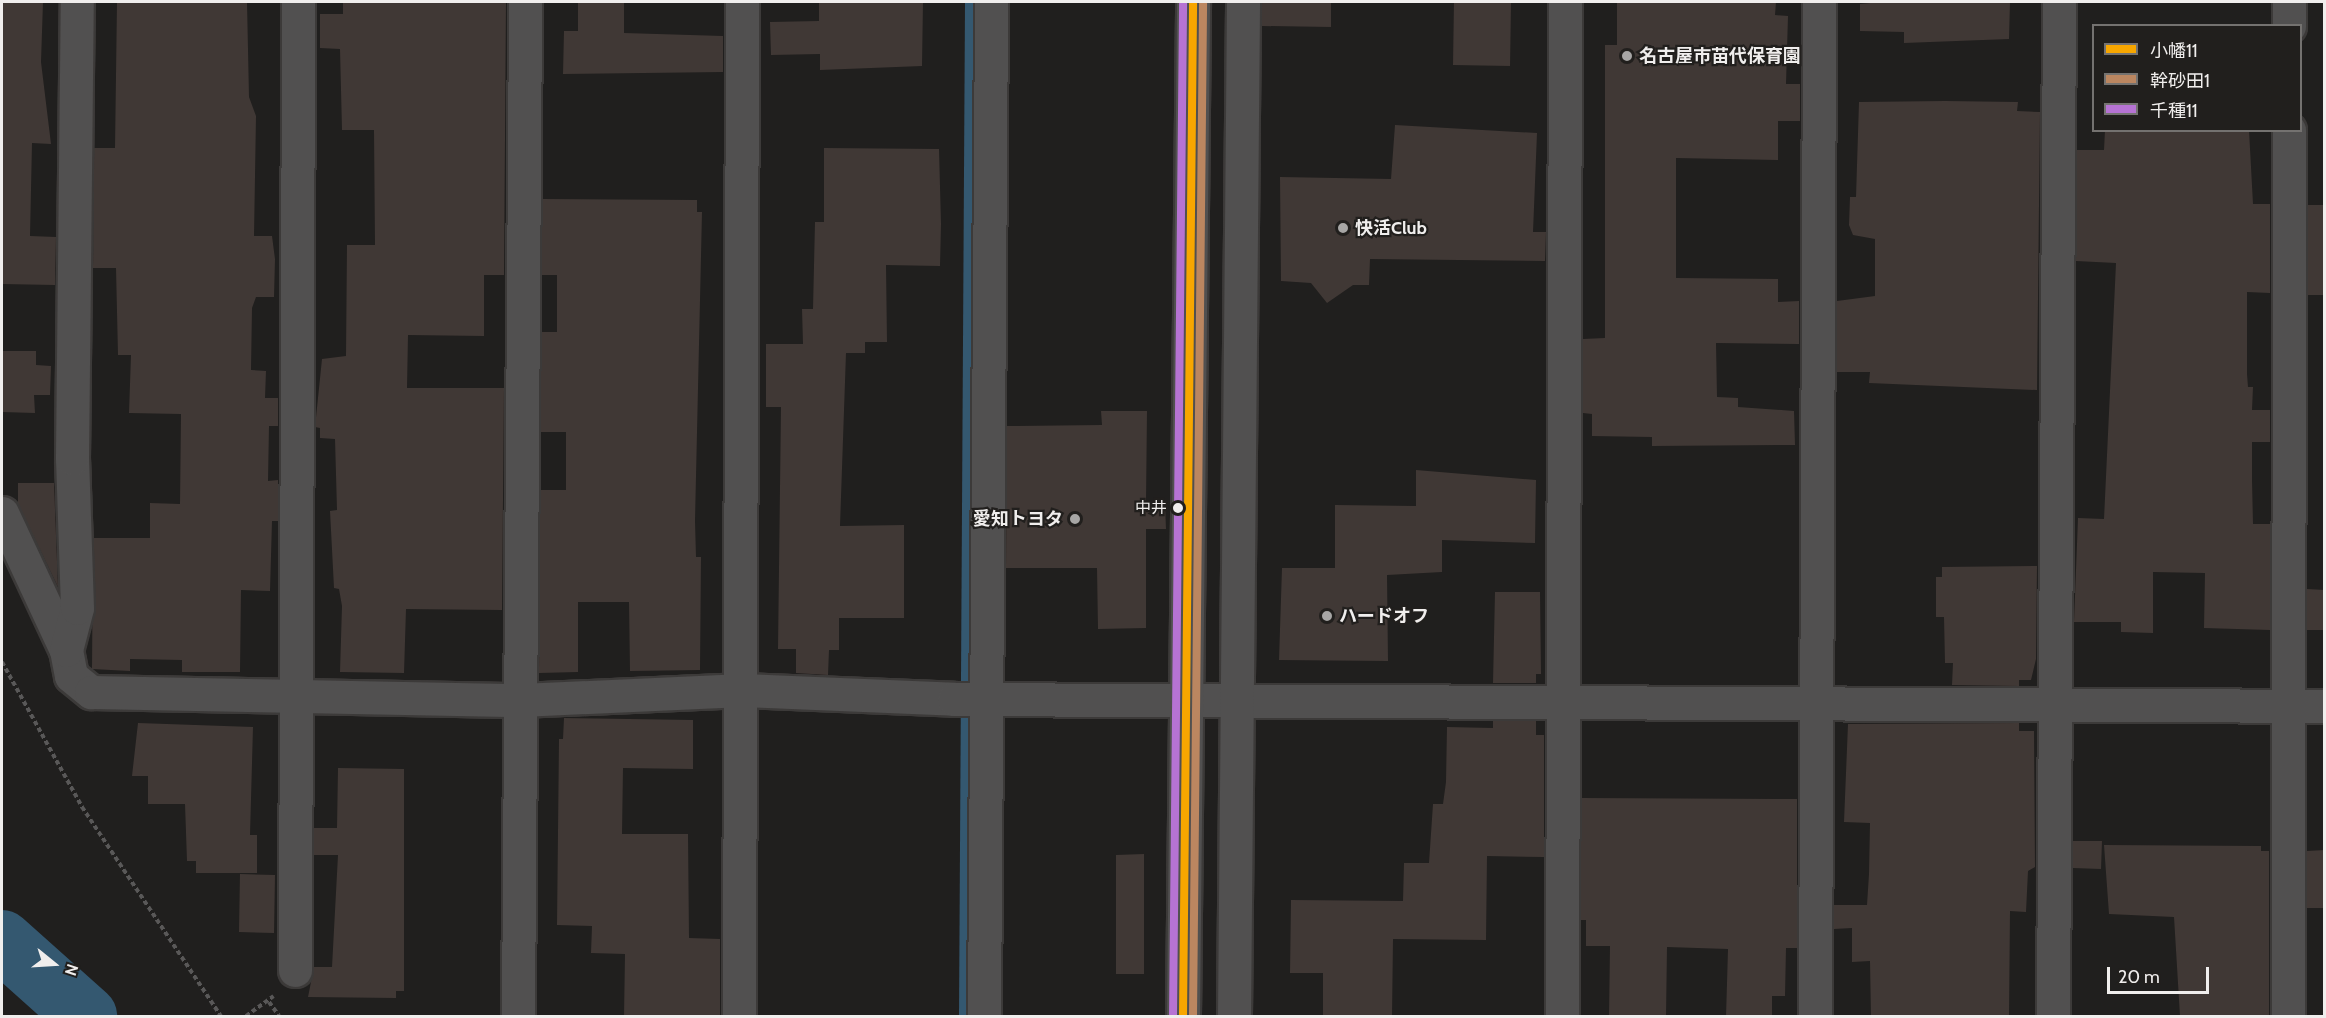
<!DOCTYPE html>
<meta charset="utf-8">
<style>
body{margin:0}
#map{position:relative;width:2326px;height:1018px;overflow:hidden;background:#201f1e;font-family:Cabin,"Noto Sans JP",sans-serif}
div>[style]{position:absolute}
.stream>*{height:10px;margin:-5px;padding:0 5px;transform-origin:5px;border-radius:5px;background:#345870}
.river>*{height:62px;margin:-31px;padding:0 31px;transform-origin:31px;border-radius:31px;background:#345870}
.building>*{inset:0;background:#403835}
.path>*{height:4px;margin-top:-2px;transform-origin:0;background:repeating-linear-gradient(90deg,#595858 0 4.5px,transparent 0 7.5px)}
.roads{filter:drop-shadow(2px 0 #3c3a39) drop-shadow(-2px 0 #3c3a39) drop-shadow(0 2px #3c3a39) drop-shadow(0 -2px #3c3a39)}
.minor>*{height:33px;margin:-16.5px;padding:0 16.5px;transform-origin:16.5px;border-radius:16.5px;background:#515050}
.tertiary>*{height:33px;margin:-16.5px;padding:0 16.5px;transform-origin:16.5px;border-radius:16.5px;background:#515050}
.bus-1>*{height:8px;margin:-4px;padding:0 4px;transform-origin:4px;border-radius:4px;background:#f7a600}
.bus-2>*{height:8px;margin:-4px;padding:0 4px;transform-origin:4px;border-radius:4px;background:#bb8660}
.bus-3>*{height:8px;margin:-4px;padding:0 4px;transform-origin:4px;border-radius:4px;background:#b673d3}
.dots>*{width:16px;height:16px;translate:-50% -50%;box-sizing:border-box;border:3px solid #211f1d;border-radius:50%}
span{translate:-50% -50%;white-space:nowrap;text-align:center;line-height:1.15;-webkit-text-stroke:4.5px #211f1d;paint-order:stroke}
.bus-label{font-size:16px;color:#f0eeed}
.right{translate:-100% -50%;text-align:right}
.poi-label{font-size:18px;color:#f0eeed;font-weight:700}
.left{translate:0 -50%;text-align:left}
.frame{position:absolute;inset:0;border:3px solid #f0eeed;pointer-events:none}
.legend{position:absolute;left:2092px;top:24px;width:210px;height:108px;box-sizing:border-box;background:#211f1d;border:2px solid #747270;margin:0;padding:8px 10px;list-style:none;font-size:18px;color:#f0eeed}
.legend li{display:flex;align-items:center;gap:12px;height:30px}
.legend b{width:30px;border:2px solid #747270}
.north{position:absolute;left:24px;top:934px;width:60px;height:60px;-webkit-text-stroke:4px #211f1d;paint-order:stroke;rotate:108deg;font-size:16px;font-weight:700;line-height:24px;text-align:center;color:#f0eeed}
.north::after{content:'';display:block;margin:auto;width:21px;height:27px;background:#f0eeed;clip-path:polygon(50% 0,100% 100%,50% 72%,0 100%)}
.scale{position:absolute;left:2107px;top:967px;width:102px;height:27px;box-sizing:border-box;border:3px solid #f0eeed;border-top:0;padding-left:8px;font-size:18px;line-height:21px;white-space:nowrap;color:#f0eeed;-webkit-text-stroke:4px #211f1d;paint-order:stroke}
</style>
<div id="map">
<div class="stream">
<i style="left:964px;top:1016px;width:1014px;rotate:-89.66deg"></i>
</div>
<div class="river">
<i style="left:2px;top:941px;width:113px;rotate:41.8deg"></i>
</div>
<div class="building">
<i style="clip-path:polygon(2px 2px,43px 2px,41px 62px,51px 144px,32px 143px,30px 236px,56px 237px,55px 285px,2px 284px)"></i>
<i style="clip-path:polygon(117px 2px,247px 2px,249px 97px,256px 116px,254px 236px,272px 236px,275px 259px,274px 297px,256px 297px,252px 308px,251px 370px,266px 371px,265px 398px,278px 398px,278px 426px,269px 426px,268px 481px,278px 480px,278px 521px,272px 521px,270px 591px,241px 590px,240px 672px,182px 672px,182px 660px,130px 659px,130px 671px,92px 669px,93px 538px,150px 538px,150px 503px,180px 504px,181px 414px,129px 413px,131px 355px,118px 355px,116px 268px,93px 268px,94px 148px,115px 148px)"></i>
<i style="clip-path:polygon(343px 2px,506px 2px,504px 275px,484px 275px,484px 336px,408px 335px,407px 388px,504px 388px,502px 610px,406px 609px,404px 673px,340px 672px,342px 606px,339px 589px,334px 588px,330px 511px,337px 510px,335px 439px,320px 438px,320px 428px,315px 427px,322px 359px,346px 356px,347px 245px,375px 245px,374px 130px,342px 130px,340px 49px,320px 48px,320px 14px,343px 14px)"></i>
<i style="clip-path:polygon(578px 2px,624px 2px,624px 33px,723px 36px,723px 72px,563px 74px,564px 31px,578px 31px)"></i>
<i style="clip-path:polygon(819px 2px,923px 2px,922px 66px,820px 70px,820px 54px,771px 55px,770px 22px,819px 21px)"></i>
<i style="clip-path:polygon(1262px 2px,1331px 2px,1331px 27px,1262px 26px)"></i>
<i style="clip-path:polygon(1454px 2px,1511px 2px,1510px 66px,1453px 65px)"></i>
<i style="clip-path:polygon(1617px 2px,1776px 2px,1775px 15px,1788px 16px,1786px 84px,1800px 84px,1800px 121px,1778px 121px,1778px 160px,1676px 158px,1676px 278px,1778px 279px,1778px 302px,1799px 301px,1799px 344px,1716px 343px,1717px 397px,1738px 398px,1738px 407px,1794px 411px,1795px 445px,1652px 446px,1652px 437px,1592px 436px,1592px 414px,1583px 413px,1583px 339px,1605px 338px,1605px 45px,1617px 45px)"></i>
<i style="clip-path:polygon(1881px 2px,2010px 2px,2009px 39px,1904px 43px,1904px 32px,1860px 31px,1860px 4px)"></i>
<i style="clip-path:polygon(1945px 101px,2018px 102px,2017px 111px,2040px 112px,2037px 390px,1869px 383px,1870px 372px,1836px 372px,1837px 301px,1875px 296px,1875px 239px,1853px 235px,1849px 225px,1850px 197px,1856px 197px,1859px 102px)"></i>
<i style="clip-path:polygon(1395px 125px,1537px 133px,1533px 232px,1546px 232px,1545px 261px,1370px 259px,1369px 285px,1353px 285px,1327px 303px,1311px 283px,1281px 281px,1280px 177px,1391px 179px)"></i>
<i style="clip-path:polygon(2105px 130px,2249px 130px,2253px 204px,2270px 204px,2270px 293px,2247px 292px,2247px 374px,2248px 387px,2253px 387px,2252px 410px,2270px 410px,2270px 442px,2252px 442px,2252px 480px,2253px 524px,2270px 524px,2270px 630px,2204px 628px,2205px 573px,2153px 572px,2153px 633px,2121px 632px,2121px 622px,2074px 622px,2078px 518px,2104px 519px,2116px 263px,2076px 261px,2077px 150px,2104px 150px)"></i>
<i style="clip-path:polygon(824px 148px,939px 149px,941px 224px,940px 266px,886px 265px,887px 342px,865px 342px,865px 353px,846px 353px,840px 526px,904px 525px,904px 618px,839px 618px,839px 650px,829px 650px,828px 675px,796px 673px,796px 649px,778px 649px,781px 407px,766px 407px,766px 344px,803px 344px,802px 309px,813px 309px,815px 222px,824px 222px)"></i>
<i style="clip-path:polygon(542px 199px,697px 200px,697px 212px,702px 212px,695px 521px,696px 557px,701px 557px,700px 670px,630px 671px,629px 602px,578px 602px,578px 672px,539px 673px,540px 490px,566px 490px,566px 432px,541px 432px,541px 332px,557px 332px,557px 275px,542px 275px)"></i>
<i style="clip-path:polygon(2308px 205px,2325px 205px,2325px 295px,2308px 295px)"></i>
<i style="clip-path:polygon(2px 351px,36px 351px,36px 365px,51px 366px,50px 395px,34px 395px,35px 413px,2px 412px)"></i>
<i style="clip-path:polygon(1101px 411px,1147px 411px,1146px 502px,1165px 503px,1166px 529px,1146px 529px,1146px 628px,1098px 629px,1097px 568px,1006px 568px,1007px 426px,1102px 425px)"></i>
<i style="clip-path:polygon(1416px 470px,1536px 480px,1535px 543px,1442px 540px,1442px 572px,1387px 575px,1388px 661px,1279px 660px,1282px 568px,1335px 568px,1335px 505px,1416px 506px)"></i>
<i style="clip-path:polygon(18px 483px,54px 483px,58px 587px,18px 504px)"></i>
<i style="clip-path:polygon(2037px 566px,2036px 659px,2031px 680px,2019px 680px,2019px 686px,1952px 685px,1953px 663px,1945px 663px,1944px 617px,1936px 617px,1936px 577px,1942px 577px,1942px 567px)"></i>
<i style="clip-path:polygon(2307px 589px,2325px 590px,2325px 630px,2307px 630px)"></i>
<i style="clip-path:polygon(1495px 592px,1540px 592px,1541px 674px,1536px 674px,1536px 683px,1493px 683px)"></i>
<i style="clip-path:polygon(564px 718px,693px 720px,693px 769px,623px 768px,622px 834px,688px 834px,689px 938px,720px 939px,720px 1017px,624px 1017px,625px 954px,591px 953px,592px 926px,557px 925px,559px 739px,563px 739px)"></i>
<i style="clip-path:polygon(1493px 721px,1536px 721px,1536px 735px,1544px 735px,1544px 857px,1487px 856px,1486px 940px,1393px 939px,1392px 1017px,1323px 1017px,1323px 973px,1290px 973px,1291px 900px,1403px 901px,1404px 863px,1429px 863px,1433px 804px,1443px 804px,1446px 782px,1447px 727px,1493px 728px)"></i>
<i style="clip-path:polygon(138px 723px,253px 727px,250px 835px,257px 835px,257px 873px,196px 873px,196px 861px,187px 861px,185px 804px,148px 804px,148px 776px,132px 776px)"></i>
<i style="clip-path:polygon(2019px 723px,2019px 731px,2034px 731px,2035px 867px,2028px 871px,2026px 912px,2010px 911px,2009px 1017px,1871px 1017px,1870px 961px,1852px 962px,1852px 928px,1834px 929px,1834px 905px,1867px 905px,1869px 874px,1870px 823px,1844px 822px,1848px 724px)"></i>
<i style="clip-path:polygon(338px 768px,404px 769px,404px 991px,396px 991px,396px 998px,308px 997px,314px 967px,332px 967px,338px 855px,314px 855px,314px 828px,337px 828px)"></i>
<i style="clip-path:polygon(1581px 798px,1797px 799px,1797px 948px,1786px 948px,1785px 996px,1772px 996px,1772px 1017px,1726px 1017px,1728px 949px,1667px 947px,1666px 1017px,1609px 1017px,1610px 946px,1586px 946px,1586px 920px,1581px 920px)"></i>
<i style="clip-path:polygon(2073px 841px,2102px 841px,2101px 869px,2073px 868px)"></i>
<i style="clip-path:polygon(2104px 845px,2261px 846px,2261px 851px,2269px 851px,2269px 1016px,2180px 1016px,2174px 917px,2109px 914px)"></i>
<i style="clip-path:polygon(2325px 850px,2325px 908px,2307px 908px,2307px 851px)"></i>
<i style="clip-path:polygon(1144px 854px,1144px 974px,1116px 974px,1116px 855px)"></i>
<i style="clip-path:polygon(240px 874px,275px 875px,274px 933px,239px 932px)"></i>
</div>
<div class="path">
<i style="left:2px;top:662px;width:166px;rotate:61.1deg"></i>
<i style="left:82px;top:807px;width:251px;rotate:56.4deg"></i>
<i style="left:269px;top:1002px;width:17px;rotate:54deg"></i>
<i style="left:246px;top:1016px;width:34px;rotate:-36deg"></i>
</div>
<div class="roads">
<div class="minor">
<i style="left:2289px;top:2px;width:24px;rotate:90deg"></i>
<i style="left:2px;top:513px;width:151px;rotate:65deg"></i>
<i style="left:66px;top:650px;width:26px;rotate:79deg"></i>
<i style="left:71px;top:676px;width:26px;rotate:39deg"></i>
<i style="left:91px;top:692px;width:430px;rotate:1.1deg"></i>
<i style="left:521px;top:700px;width:222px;rotate:-2.6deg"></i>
<i style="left:743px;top:690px;width:211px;rotate:2.4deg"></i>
<i style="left:954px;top:699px;width:1370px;rotate:0.29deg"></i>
<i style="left:66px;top:650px;width:43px;rotate:-75.3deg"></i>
<i style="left:77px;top:608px;width:150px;rotate:-91.9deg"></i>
<i style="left:72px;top:458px;width:456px;rotate:-89.4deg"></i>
<i style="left:295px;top:970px;width:968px;rotate:-89.82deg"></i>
<i style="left:518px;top:1016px;width:1014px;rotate:-89.6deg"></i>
<i style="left:739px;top:1016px;width:1014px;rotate:-89.83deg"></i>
<i style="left:984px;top:1016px;width:1014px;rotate:-89.6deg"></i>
<i style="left:1562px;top:1016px;width:1014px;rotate:-89.83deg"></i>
<i style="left:1815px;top:1016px;width:1014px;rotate:-89.77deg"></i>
<i style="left:2053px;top:1016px;width:1014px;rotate:-89.66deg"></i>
<i style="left:2288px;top:1016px;width:886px;rotate:-89.94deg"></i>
</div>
<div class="tertiary">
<i style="left:1183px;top:1016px;width:1014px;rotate:-89.43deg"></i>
<i style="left:1234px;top:1016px;width:1014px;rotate:-89.49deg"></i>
</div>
</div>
<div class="bus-1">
<i style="left:1183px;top:1016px;width:1014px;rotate:-89.43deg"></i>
</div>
<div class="bus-2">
<i style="left:1193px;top:1016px;width:1014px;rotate:-89.43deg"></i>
</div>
<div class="bus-3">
<i style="left:1173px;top:1016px;width:1014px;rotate:-89.43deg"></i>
</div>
<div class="dots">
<i style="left:1627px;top:56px;background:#a7a6a5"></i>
<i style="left:1343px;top:228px;background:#a7a6a5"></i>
<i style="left:1178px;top:508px;background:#f0eeed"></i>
<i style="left:1075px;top:519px;background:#a7a6a5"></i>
<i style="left:1327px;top:616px;background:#a7a6a5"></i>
</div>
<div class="bus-label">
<span class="right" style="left:1167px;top:508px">中井</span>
</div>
<div class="poi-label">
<span class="left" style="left:1639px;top:56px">名古屋市苗代保育園</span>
<span class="left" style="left:1355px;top:228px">快活Club</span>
<span class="right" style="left:1063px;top:519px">愛知トヨタ</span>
<span class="left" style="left:1339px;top:616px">ハードオフ</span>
</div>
<div class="frame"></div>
<ul class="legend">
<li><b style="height:8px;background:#f7a600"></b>小幡11</li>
<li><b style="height:8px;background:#bb8660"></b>幹砂田1</li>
<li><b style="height:8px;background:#b673d3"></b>千種11</li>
</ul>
<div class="north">N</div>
<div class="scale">20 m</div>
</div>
